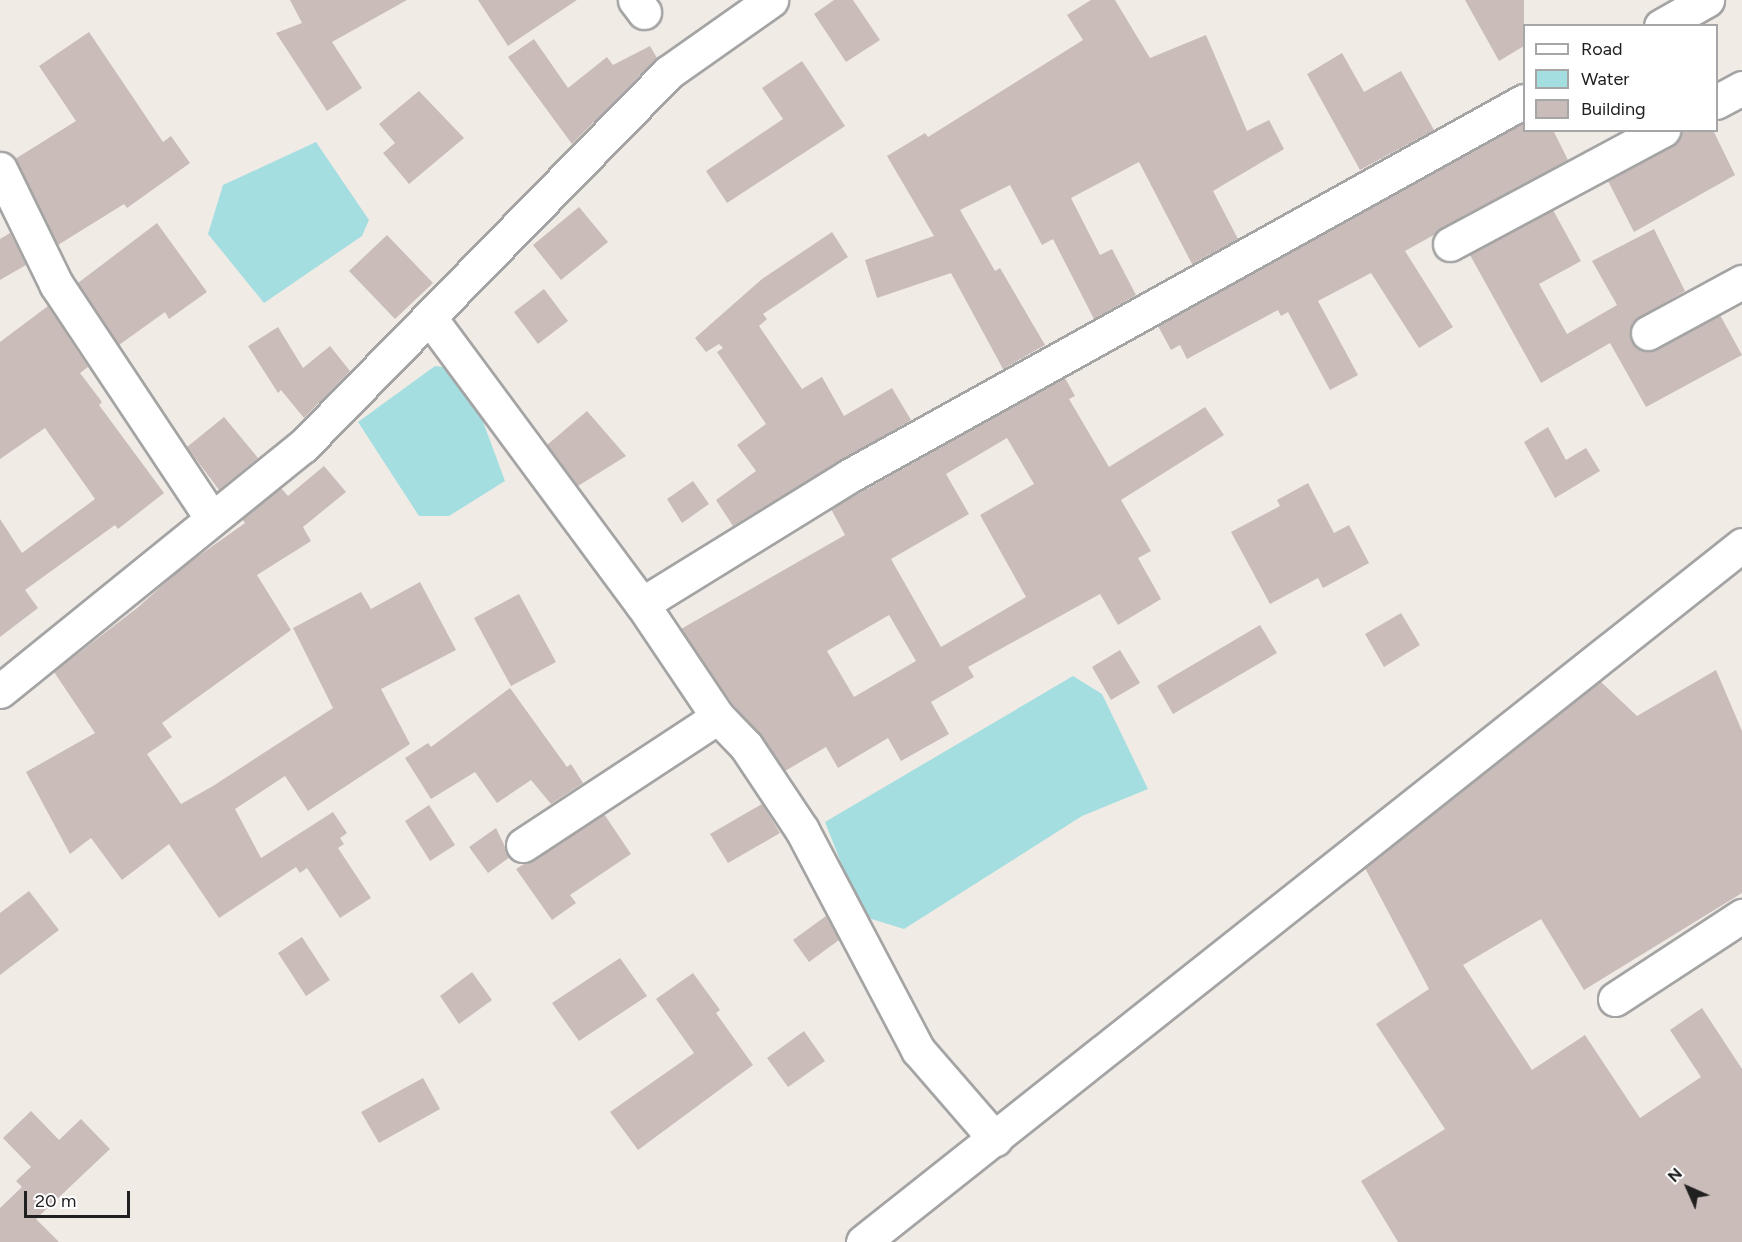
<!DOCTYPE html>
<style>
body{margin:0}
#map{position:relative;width:1742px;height:1242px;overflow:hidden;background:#f1ebe6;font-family:Figtree,sans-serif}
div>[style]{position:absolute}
.water>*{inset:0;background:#a4dee0}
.building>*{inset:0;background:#c9bcb9}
.roads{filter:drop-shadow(2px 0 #a4a4a4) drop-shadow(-2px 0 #a4a4a4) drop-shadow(0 2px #a4a4a4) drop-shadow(0 -2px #a4a4a4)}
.minor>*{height:33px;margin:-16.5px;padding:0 16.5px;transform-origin:16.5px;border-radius:16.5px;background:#fff}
span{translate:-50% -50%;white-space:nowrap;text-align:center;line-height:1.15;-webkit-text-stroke:4.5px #fff;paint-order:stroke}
.legend{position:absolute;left:1523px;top:24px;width:195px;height:108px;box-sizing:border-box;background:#fff;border:2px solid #a6a6a6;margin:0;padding:8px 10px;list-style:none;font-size:18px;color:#202020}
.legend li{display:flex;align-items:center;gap:12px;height:30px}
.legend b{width:30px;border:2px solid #a6a6a6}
.north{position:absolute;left:1658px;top:1158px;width:60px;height:60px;-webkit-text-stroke:4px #fff;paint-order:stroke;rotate:315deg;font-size:16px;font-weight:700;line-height:24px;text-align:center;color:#202020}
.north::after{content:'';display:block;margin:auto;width:21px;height:27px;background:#202020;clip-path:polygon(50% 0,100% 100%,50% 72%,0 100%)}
.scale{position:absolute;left:24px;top:1191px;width:106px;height:27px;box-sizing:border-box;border:3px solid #202020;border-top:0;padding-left:8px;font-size:18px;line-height:21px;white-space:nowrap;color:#202020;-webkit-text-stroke:4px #fff;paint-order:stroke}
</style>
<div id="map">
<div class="water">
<i style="clip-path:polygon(316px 142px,369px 220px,362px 236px,264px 303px,208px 234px,223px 185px)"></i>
<i style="clip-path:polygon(435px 366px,450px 368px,478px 408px,505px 481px,449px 516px,419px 516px,358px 422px)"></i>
<i style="clip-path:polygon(1073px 676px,1102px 694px,1148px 789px,1082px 816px,904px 929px,862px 916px,825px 822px)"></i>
</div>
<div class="building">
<i style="clip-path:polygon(290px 0,407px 0,332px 42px,362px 88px,327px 111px,276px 33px,302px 23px)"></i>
<i style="clip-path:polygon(478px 0,577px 0,508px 46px)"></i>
<i style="clip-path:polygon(834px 0,853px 0,880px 40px,846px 62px,814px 14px)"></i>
<i style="clip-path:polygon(1091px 0,1115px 0,1150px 58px,1206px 35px,1247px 131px,1269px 120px,1284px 149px,1213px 191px,1238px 239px,1192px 264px,1139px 162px,1071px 198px,1100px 255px,1112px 249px,1136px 295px,1094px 319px,1053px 239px,1042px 245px,1010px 185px,960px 210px,995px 271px,1000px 268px,1045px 345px,1003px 369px,951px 273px,877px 298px,865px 260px,934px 236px,887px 156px,925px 133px,928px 137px,1083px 40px,1067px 15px)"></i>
<i style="clip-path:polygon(1465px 0,1524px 0,1524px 46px,1499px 61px)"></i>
<i style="clip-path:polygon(89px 32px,163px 142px,171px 136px,190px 163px,127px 208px,124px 204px,58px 245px,15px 159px,76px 121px,39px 66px)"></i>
<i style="clip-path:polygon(534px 39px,568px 88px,607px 57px,613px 65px,650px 46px,657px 58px,572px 144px,508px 57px)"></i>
<i style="clip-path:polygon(1342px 53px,1364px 92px,1401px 71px,1434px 130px,1360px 170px,1307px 74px)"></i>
<i style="clip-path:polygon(802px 61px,845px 126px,727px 203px,706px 171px,783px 119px,762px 88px)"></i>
<i style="clip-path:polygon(419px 91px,464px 138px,409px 184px,383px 153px,395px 143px,379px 124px)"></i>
<i style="clip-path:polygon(1524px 122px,1524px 130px,1553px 130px,1568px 160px,1405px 251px,1453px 327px,1419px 348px,1371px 273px,1318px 301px,1358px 375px,1330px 390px,1288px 312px,1281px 316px,1278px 310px,1187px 359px,1180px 345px,1171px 350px,1158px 326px)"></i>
<i style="clip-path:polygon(1682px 130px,1713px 130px,1735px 175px,1634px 232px,1608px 181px,1672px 147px)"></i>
<i style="clip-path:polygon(579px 207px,608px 242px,561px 280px,533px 245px)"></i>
<i style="clip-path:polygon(1553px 210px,1581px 261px,1539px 284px,1567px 334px,1617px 305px,1592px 261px,1654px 229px,1685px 291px,1632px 323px,1632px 342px,1639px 349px,1656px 350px,1720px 315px,1742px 355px,1646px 407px,1610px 343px,1541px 383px,1470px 255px)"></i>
<i style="clip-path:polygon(157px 223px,207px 292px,169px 319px,165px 312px,119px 345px,78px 283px)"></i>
<i style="clip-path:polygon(832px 232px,848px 257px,763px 314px,767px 319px,759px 326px,802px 389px,822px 377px,844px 416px,892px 388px,911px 420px,733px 526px,716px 500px,756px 471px,737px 445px,766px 424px,717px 352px,723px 348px,719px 344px,706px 352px,695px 338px,762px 279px)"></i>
<i style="clip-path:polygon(10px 233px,26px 265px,0 280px,0 239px)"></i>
<i style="clip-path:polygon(387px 235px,433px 283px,395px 319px,349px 271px)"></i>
<i style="clip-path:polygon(544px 289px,568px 321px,538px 344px,514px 312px)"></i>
<i style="clip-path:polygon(48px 306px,88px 367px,80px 373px,102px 402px,99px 405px,164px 493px,118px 529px,115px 525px,25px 590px,38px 608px,0 637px,0 519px,22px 553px,95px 499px,45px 428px,0 459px,0 342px)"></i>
<i style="clip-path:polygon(278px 327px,303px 368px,330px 346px,350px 371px,304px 418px,281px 390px,278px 393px,248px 346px)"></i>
<i style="clip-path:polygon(evenodd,1065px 378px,1075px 396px,1069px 399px,1109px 467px,1205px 407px,1224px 435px,1121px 500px,1151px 551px,1138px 558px,1161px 599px,1118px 625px,1100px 594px,968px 667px,974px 677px,931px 702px,949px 734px,901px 761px,888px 738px,838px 768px,826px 747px,785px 771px,761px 735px,733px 705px,681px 629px,845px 535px,831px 509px,1065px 378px,1007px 438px,1034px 484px,980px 515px,1026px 597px,941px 647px,891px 559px,969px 514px,946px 474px,1007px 438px,1065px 378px,889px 615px,916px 661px,854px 697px,827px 651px,889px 615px)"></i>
<i style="clip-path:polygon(587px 411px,626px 456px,578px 486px,547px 445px)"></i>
<i style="clip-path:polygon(224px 417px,258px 458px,219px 490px,187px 447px)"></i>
<i style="clip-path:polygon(1548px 427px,1566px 460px,1586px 448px,1600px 471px,1555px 498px,1524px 442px)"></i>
<i style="clip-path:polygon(324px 466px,346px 492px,303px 527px,311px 541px,257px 575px,291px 630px,162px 723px,172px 737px,147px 754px,181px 804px,213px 786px,333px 708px,293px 628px,361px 592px,371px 609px,420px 582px,456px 650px,381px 689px,410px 744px,308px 811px,285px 776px,235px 809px,261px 858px,333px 812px,347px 833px,340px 838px,344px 844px,338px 848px,371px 898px,340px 918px,307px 868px,300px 873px,296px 867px,219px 918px,169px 844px,122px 880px,91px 838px,70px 854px,26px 772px,95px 733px,54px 672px,137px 608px,183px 567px,245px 523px,242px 519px,281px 488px,288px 496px)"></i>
<i style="clip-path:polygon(693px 481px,709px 504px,682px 523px,667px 499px)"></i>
<i style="clip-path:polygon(1308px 483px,1334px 533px,1349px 525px,1369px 563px,1323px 588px,1318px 578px,1270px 604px,1231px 532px,1280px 506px,1277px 500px)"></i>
<i style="clip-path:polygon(519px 594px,556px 662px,511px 686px,474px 618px)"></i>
<i style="clip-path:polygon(1401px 613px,1420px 645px,1384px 667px,1365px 634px)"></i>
<i style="clip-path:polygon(1260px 625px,1277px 653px,1173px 714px,1157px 686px)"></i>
<i style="clip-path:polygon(1120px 650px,1140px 683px,1111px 700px,1092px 667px)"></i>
<i style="clip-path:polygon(1716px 670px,1742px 731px,1742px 893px,1584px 990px,1541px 919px,1463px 965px,1532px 1070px,1585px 1035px,1640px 1118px,1701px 1077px,1670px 1030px,1702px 1008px,1742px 1069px,1742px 1242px,1398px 1242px,1361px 1181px,1445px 1129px,1376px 1024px,1429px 989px,1365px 868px,1600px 681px,1637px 716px)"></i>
<i style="clip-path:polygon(510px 688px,567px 767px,571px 764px,583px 783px,551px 804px,531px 780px,497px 803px,475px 772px,431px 799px,405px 758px,428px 743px,431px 747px)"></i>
<i style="clip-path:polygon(762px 804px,780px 833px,728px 863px,710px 834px)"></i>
<i style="clip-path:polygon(429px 805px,455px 845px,430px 861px,405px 821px)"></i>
<i style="clip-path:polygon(604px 814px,631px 854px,570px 895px,576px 903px,552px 920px,516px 869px)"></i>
<i style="clip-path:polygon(496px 828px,510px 857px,488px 873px,469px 847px)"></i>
<i style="clip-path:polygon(29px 891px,59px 930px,0 975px,0 913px)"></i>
<i style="clip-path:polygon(826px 916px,839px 940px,809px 962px,793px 940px)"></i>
<i style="clip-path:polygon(302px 937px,330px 980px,306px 996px,278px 953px)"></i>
<i style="clip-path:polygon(620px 958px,647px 996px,579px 1041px,552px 1003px)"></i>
<i style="clip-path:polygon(472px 972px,492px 1000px,459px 1024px,440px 996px)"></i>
<i style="clip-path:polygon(693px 973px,720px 1010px,716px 1013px,753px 1065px,638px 1150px,610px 1112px,694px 1053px,656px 999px)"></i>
<i style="clip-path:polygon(804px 1031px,825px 1061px,788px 1087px,767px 1058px)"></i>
<i style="clip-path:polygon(423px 1078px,440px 1109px,379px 1143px,361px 1112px)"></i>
<i style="clip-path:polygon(31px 1111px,59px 1140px,81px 1119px,110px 1149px,36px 1219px,59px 1242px,0 1242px,0 1208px,22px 1187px,16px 1181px,31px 1167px,3px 1138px)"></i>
</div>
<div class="roads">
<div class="minor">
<i style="left:635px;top:0;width:15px;rotate:53deg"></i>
<i style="left:1661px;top:26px;width:53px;rotate:-29.5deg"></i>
<i style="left:1716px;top:102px;width:30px;rotate:-28deg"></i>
<i style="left:0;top:169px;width:128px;rotate:64deg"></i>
<i style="left:56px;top:284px;width:282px;rotate:56.4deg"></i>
<i style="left:1450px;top:244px;width:242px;rotate:-28.2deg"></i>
<i style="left:430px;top:318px;width:356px;rotate:53.5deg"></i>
<i style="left:642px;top:604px;width:136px;rotate:56.1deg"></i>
<i style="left:718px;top:717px;width:40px;rotate:46deg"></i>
<i style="left:746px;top:746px;width:101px;rotate:56.3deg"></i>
<i style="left:802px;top:830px;width:249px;rotate:62.2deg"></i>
<i style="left:918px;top:1050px;width:118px;rotate:49.1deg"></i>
<i style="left:1648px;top:333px;width:107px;rotate:-28.5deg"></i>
<i style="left:642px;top:604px;width:243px;rotate:-31.7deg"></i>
<i style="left:849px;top:476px;width:772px;rotate:-29.05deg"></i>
<i style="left:0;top:691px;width:390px;rotate:-39deg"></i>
<i style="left:303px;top:446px;width:523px;rotate:-45.62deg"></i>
<i style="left:669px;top:72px;width:125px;rotate:-35.2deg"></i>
<i style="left:523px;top:845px;width:233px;rotate:-33.3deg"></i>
<i style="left:1615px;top:999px;width:152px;rotate:-33.2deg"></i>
<i style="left:863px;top:1242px;width:1122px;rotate:-38.41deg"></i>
</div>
</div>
<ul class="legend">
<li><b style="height:8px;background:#fff"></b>Road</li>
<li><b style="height:16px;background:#a4dee0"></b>Water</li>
<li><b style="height:16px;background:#c9bcb9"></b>Building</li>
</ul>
<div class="north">N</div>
<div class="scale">20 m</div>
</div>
